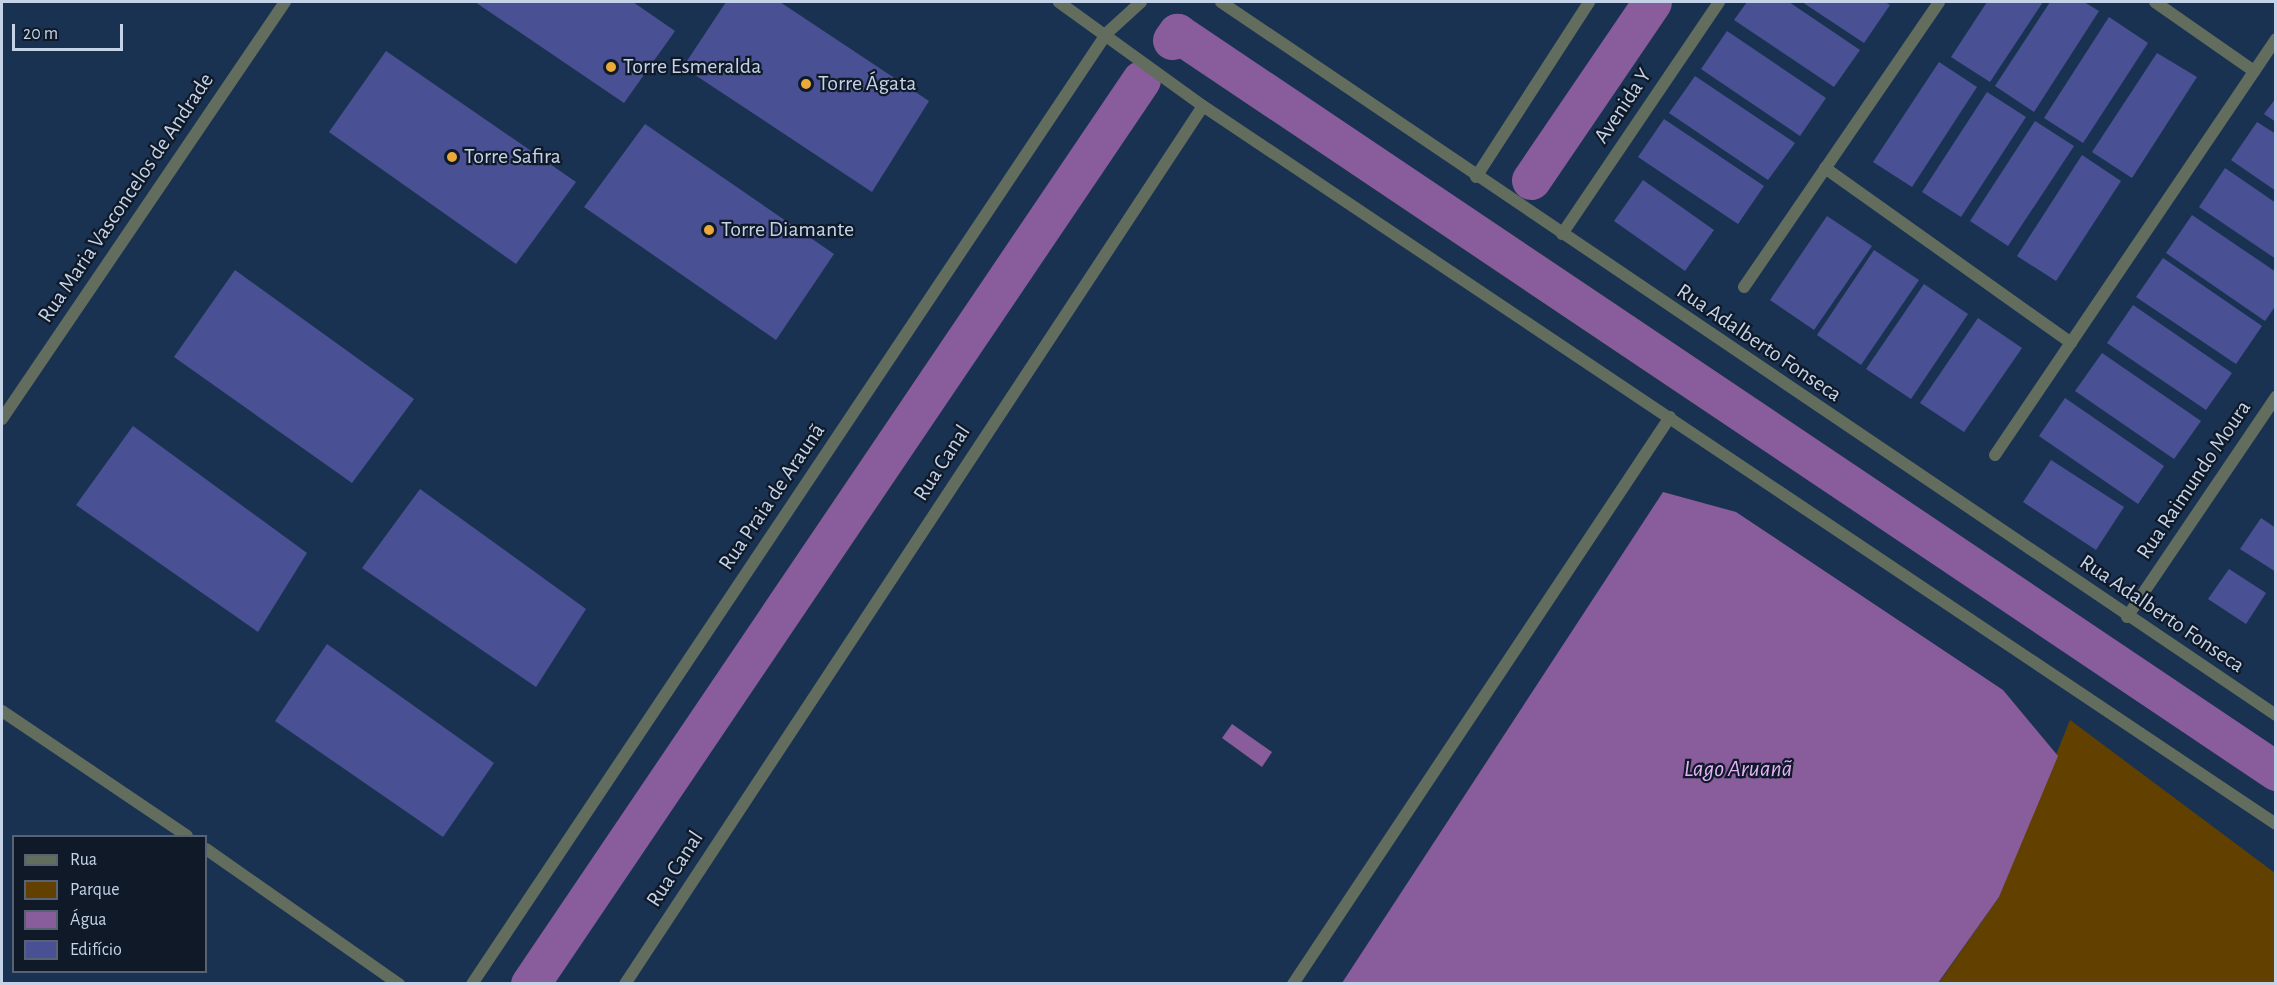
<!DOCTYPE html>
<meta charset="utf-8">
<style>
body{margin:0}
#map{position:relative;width:2277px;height:985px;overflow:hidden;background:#1a3251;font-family:"Alegreya Sans",sans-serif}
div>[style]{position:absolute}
.green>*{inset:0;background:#624100}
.water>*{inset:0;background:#895c9b}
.canal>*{height:39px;margin:-19.5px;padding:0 19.5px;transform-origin:19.5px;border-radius:19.5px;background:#895c9b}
.building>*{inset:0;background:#495194}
.service>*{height:12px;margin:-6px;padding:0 6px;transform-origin:6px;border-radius:6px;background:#626d5d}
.minor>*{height:12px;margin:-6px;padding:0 6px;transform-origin:6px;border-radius:6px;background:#626d5d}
.dots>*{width:16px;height:16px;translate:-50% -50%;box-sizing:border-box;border:3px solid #0f1928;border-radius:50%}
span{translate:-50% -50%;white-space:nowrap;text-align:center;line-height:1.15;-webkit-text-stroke:4.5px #0f1928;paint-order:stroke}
.poi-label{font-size:22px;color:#c4d3e7}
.left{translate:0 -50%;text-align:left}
.street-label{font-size:22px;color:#c4d3e7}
.water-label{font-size:24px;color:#e3b1f8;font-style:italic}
.frame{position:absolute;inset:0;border:3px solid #c4d3e7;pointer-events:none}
.legend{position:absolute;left:12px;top:835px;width:195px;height:138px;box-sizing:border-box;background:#0f1928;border:2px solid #576374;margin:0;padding:8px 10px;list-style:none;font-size:18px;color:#c4d3e7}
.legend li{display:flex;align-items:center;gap:12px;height:30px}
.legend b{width:30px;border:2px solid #576374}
.scale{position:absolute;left:12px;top:24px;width:111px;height:27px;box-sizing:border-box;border:3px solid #c4d3e7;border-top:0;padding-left:8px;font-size:18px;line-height:21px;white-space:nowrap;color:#c4d3e7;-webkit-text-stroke:4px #0f1928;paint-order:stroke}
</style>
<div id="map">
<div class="green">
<i style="clip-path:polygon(2070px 720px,2275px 873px,2275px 983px,1938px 984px,1999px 897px)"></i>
</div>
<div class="water">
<i style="clip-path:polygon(1663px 492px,1736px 512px,2003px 690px,2058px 756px,1999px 897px,1938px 983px,1342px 983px)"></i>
<i style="clip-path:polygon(1232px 724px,1272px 752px,1262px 767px,1222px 738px)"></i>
</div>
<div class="canal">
<i style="left:1172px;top:40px;width:9px;rotate:-54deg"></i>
<i style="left:1177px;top:33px;width:1324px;rotate:33.88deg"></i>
<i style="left:1531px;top:180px;width:215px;rotate:-55.8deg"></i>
<i style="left:530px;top:984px;width:1091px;rotate:-55.95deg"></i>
</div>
<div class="building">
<i style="clip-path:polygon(475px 2px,633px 2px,675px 31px,624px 103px)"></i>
<i style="clip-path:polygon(726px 2px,780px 2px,929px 101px,872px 192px,683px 67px)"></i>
<i style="clip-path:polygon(1747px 2px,1789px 2px,1860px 50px,1834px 87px,1734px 20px)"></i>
<i style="clip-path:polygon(1802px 2px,1885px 2px,1890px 5px,1864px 43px)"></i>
<i style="clip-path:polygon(1987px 2px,2043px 2px,1990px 82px,1951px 57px)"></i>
<i style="clip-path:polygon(2050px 2px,2084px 2px,2099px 11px,2034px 112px,1995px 86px)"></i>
<i style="clip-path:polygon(2109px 17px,2148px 43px,2083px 143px,2044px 118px)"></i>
<i style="clip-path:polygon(1727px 31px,1826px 98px,1800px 136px,1701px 69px)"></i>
<i style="clip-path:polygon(386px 51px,576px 182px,516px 264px,329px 132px)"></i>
<i style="clip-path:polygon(2157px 53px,2197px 77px,2132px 178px,2092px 152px)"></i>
<i style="clip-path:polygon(1939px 62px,1977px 87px,1912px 187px,1873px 162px)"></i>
<i style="clip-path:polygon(1695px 76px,1795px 143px,1768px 180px,1669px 113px)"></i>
<i style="clip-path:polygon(1987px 92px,2026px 117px,1961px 217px,1922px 192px)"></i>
<i style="clip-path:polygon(2276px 98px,2276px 122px,2264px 114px)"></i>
<i style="clip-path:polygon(1664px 119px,1764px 186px,1738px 224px,1638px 157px)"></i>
<i style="clip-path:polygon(2035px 121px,2074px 146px,2008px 246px,1970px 221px)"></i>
<i style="clip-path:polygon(2257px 122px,2276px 134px,2276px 191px,2231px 160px)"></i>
<i style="clip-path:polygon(645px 124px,834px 254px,776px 340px,584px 207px)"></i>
<i style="clip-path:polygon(2082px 155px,2121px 181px,2056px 281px,2017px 256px)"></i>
<i style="clip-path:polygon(2225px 168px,2276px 203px,2276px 259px,2199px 207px)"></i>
<i style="clip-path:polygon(1643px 180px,1714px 230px,1685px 271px,1614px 221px)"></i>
<i style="clip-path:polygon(2192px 215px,2276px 272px,2276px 305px,2265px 321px,2166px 253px)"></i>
<i style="clip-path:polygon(1827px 216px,1872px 246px,1814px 330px,1770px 300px)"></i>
<i style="clip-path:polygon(1874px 250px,1919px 280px,1861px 365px,1817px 335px)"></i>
<i style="clip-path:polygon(2163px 258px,2262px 326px,2236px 364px,2136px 297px)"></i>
<i style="clip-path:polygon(235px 270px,414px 399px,352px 483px,174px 357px)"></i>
<i style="clip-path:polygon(1924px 284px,1968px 314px,1911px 399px,1866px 369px)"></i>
<i style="clip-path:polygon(2133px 305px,2232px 373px,2206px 410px,2107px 343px)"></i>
<i style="clip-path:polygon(1978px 318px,2022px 348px,1964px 432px,1920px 403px)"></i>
<i style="clip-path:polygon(2102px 353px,2201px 421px,2174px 459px,2075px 391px)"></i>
<i style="clip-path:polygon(2065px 398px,2164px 466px,2138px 504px,2039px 436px)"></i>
<i style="clip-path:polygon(133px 426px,307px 553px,258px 632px,76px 505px)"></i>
<i style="clip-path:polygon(2051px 460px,2124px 507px,2096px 550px,2023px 502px)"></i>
<i style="clip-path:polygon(420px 489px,586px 609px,536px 687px,362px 568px)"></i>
<i style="clip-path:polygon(2261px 518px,2276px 528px,2276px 572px,2240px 549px)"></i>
<i style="clip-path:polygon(2229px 569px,2266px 593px,2246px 624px,2208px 599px)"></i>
<i style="clip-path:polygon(327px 644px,494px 763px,443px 837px,275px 721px)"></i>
</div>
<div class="service">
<i style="left:2155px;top:2px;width:121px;rotate:34.9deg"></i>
<i style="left:1825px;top:168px;width:302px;rotate:35.4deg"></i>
<i style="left:1744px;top:287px;width:345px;rotate:-55.6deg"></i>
<i style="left:1995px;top:455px;width:502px;rotate:-55.96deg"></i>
</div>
<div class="minor">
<i style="left:1221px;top:2px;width:1273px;rotate:34.05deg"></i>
<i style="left:1203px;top:106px;width:1291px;rotate:33.79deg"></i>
<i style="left:1476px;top:177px;width:208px;rotate:-57.1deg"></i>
<i style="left:1562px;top:234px;width:280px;rotate:-55.9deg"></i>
<i style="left:2px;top:419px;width:504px;rotate:-55.84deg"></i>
<i style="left:2127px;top:617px;width:266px;rotate:-55.9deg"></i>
<i style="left:2px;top:711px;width:223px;rotate:34deg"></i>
<i style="left:206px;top:849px;width:236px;rotate:35deg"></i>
<i style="left:472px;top:984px;width:1144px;rotate:-56.27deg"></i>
<i style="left:1107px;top:33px;width:46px;rotate:-42.4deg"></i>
<i style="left:625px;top:984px;width:1051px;rotate:-56.64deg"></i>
<i style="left:1203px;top:106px;width:178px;rotate:-144.2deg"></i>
<i style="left:1293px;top:984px;width:681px;rotate:-56.38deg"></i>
</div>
<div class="dots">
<i style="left:611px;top:67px;background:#eba93a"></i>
<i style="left:806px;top:84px;background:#eba93a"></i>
<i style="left:452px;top:157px;background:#eba93a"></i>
<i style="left:709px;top:230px;background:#eba93a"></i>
</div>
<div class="poi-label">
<span class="left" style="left:623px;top:67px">Torre Esmeralda</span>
<span class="left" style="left:818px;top:84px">Torre Ágata</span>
<span class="left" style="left:464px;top:157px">Torre Safira</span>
<span class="left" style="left:721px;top:230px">Torre Diamante</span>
</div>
<div class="street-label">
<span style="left:1623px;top:106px;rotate:-56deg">Avenida Y</span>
<span style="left:126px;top:198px;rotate:-56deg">Rua Maria Vasconcelos de Andrade</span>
<span style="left:1759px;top:343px;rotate:34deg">Rua Adalberto Fonseca</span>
<span style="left:942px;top:463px;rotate:-57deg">Rua Canal</span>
<span style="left:2194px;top:480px;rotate:-56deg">Rua Raimundo Moura</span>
<span style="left:772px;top:497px;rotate:-56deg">Rua Praia de Araunã</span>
<span style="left:2162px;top:614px;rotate:34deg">Rua Adalberto Fonseca</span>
<span style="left:675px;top:869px;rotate:-57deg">Rua Canal</span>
</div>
<div class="water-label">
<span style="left:1738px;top:770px">Lago Aruanã</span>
</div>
<div class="frame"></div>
<ul class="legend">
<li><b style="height:8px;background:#626d5d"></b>Rua</li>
<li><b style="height:16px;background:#624100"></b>Parque</li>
<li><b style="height:16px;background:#895c9b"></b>Água</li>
<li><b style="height:16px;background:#495194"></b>Edifício</li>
</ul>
<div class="scale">20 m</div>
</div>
